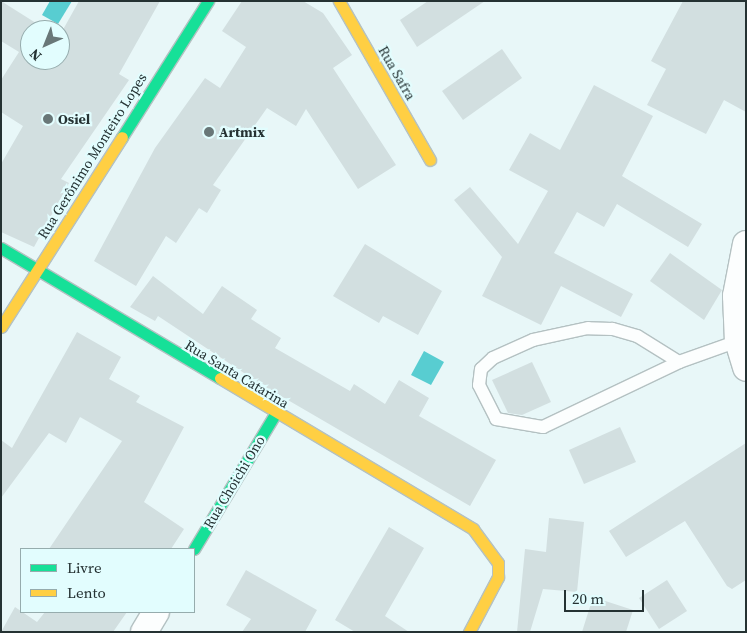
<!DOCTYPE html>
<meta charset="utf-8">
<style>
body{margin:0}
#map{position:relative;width:747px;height:633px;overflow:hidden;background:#e8f7f8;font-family:"Source Serif 4",serif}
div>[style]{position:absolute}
.water>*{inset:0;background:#58cdd1}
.building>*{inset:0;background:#d2dfe0}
.roads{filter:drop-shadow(1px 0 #b4c1c2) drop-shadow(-1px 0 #b4c1c2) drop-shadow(0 1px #b4c1c2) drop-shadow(0 -1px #b4c1c2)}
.lane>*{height:12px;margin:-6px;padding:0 6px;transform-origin:6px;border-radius:6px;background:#fcfefe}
.street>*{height:26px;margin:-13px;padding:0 13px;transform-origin:13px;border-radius:13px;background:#fcfefe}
.fast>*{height:11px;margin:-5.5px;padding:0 5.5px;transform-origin:5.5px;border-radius:5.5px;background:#16e098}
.slow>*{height:11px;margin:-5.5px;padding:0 5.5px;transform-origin:5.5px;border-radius:5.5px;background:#ffcf43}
.dots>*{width:14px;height:14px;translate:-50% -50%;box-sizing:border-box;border:2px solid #e2fdfe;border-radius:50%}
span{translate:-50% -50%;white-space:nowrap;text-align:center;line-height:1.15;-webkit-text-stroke:4.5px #e2fdfe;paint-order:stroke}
.street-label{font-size:14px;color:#253233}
.poi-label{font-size:14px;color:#253233;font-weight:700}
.left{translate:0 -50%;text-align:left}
.frame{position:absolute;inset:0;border:2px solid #253233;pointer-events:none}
.legend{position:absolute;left:20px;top:548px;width:175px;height:65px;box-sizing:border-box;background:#e2fdfe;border:1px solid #96acad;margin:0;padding:6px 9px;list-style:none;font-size:15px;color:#253233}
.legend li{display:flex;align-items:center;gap:10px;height:25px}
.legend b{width:25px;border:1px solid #96acad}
.north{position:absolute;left:20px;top:20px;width:50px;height:50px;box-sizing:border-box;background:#e2fdfe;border:1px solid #96acad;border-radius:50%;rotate:224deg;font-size:14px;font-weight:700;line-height:20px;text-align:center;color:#253233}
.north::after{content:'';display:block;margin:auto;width:18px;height:22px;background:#697778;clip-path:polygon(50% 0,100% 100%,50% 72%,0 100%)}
.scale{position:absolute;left:564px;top:590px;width:80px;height:22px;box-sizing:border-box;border:2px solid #253233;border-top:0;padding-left:6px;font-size:15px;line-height:18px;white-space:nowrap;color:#253233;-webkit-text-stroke:4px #e2fdfe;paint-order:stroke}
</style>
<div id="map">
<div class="water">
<i style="clip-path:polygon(50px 1px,72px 1px,58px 24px,42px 15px)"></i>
<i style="clip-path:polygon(424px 351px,444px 362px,431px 385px,411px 375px)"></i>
</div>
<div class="building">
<i style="clip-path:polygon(1px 1px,47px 30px,30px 30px,30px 60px,60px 60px,60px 35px,79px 1px,160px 1px,119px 74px,129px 80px,61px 179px,69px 183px,34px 247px,1px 232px,1px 164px,23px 126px,1px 112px,1px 80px,19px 52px,1px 41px)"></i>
<i style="clip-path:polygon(242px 1px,303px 1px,323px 13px,352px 55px,333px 68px,396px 165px,358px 189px,306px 109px,296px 126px,267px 108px,213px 185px,221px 190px,207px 213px,199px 208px,176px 243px,166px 236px,136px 286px,94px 261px,155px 148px,205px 78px,220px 88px,246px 47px,222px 31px)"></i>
<i style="clip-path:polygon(428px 1px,485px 1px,417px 47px,400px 20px)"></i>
<i style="clip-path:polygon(683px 1px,746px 1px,746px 112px,724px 100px,706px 134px,647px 105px,666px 69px,651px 61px)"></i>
<i style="clip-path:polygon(502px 49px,522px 78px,463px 120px,442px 91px)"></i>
<i style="clip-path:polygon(594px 85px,653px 116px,622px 176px,702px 224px,688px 247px,617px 204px,604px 227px,577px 212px,554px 253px,633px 294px,621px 317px,561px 286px,541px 325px,482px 296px,502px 257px,454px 200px,470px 187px,518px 244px,548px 191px,509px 170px,530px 133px,560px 150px)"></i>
<i style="clip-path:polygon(365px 244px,442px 291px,418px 335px,383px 316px,379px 323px,333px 296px)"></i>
<i style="clip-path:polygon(670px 253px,722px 290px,704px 320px,650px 281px)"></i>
<i style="clip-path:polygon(153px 276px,203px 314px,222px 286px,257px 310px,251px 319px,281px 338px,275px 348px,350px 391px,354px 384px,385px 404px,399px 380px,429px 398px,419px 416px,496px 460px,470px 506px,262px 385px,158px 316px,155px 321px,130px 307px)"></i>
<i style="clip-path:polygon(77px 332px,121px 357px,109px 379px,140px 396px,136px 402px,184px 427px,144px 502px,184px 529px,171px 549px,49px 549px,122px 441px,80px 417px,66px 443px,49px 433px,1px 498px,1px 440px,12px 448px)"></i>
<i style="clip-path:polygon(532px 362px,551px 402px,522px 415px,508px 413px,492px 380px)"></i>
<i style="clip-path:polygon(620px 427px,636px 462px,584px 484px,569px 450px)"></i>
<i style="clip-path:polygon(746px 443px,746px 580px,732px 589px,727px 586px,685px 521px,626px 557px,609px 531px)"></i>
<i style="clip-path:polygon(549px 518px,584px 522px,577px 592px,543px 589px,530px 632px,517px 632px,525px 549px,546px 552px)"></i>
<i style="clip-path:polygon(389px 527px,424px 548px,385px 616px,409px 632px,355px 632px,335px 620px)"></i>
<i style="clip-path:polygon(246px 570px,317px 610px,305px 632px,242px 632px,251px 619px,226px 605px)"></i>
<i style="clip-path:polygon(667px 580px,687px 611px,659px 629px,639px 598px)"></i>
<i style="clip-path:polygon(593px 597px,633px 610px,626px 632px,582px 632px)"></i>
<i style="clip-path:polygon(15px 607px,37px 622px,45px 612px,127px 612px,113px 632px,1px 632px)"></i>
</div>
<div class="roads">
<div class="lane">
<i style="left:679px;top:362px;width:49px;rotate:-148.2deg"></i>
<i style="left:637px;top:336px;width:26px;rotate:-164deg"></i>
<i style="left:612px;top:329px;width:24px;rotate:-178deg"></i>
<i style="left:588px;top:328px;width:56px;rotate:167.7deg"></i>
<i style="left:533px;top:340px;width:44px;rotate:155.8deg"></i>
<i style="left:493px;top:358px;width:16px;rotate:137deg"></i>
<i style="left:481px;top:369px;width:16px;rotate:97deg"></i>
<i style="left:479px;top:385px;width:38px;rotate:63deg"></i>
<i style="left:496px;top:419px;width:48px;rotate:9.7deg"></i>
<i style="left:543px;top:427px;width:151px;rotate:-25.5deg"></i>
<i style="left:679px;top:362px;width:63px;rotate:-19.6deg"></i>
</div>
<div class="street">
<i style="left:746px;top:244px;width:53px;rotate:100.9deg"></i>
<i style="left:736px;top:296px;width:45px;rotate:87.5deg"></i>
<i style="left:738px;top:341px;width:28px;rotate:73deg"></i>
<i style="left:144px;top:632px;width:23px;rotate:-59deg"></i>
</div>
<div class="fast">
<i style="left:122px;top:137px;width:161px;rotate:-57.7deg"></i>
<i style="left:1px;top:248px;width:255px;rotate:30.7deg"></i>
<i style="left:194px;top:549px;width:157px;rotate:-59deg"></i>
</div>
<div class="slow">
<i style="left:339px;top:1px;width:183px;rotate:60.2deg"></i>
<i style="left:1px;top:327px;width:225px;rotate:-57.5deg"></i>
<i style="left:220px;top:378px;width:295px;rotate:30.8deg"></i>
<i style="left:473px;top:529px;width:42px;rotate:53.7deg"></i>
<i style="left:498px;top:563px;width:14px;rotate:90deg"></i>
<i style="left:498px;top:577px;width:62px;rotate:117.8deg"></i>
</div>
</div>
<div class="dots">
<i style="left:48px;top:119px;background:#697778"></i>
<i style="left:209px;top:132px;background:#697778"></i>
</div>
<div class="street-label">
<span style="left:397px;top:73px;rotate:60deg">Rua Safra</span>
<span style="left:92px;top:156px;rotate:-58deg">Rua Gerônimo Monteiro Lopes</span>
<span style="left:237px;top:374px;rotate:31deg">Rua Santa Catarina</span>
<span style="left:234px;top:482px;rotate:-59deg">Rua Choichi Ono</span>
</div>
<div class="poi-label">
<span class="left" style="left:58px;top:119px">Osiel</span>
<span class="left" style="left:219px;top:132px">Artmix</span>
</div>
<div class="frame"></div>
<ul class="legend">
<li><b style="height:6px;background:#16e098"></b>Livre</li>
<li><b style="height:6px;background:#ffcf43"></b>Lento</li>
</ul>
<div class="north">N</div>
<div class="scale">20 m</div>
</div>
